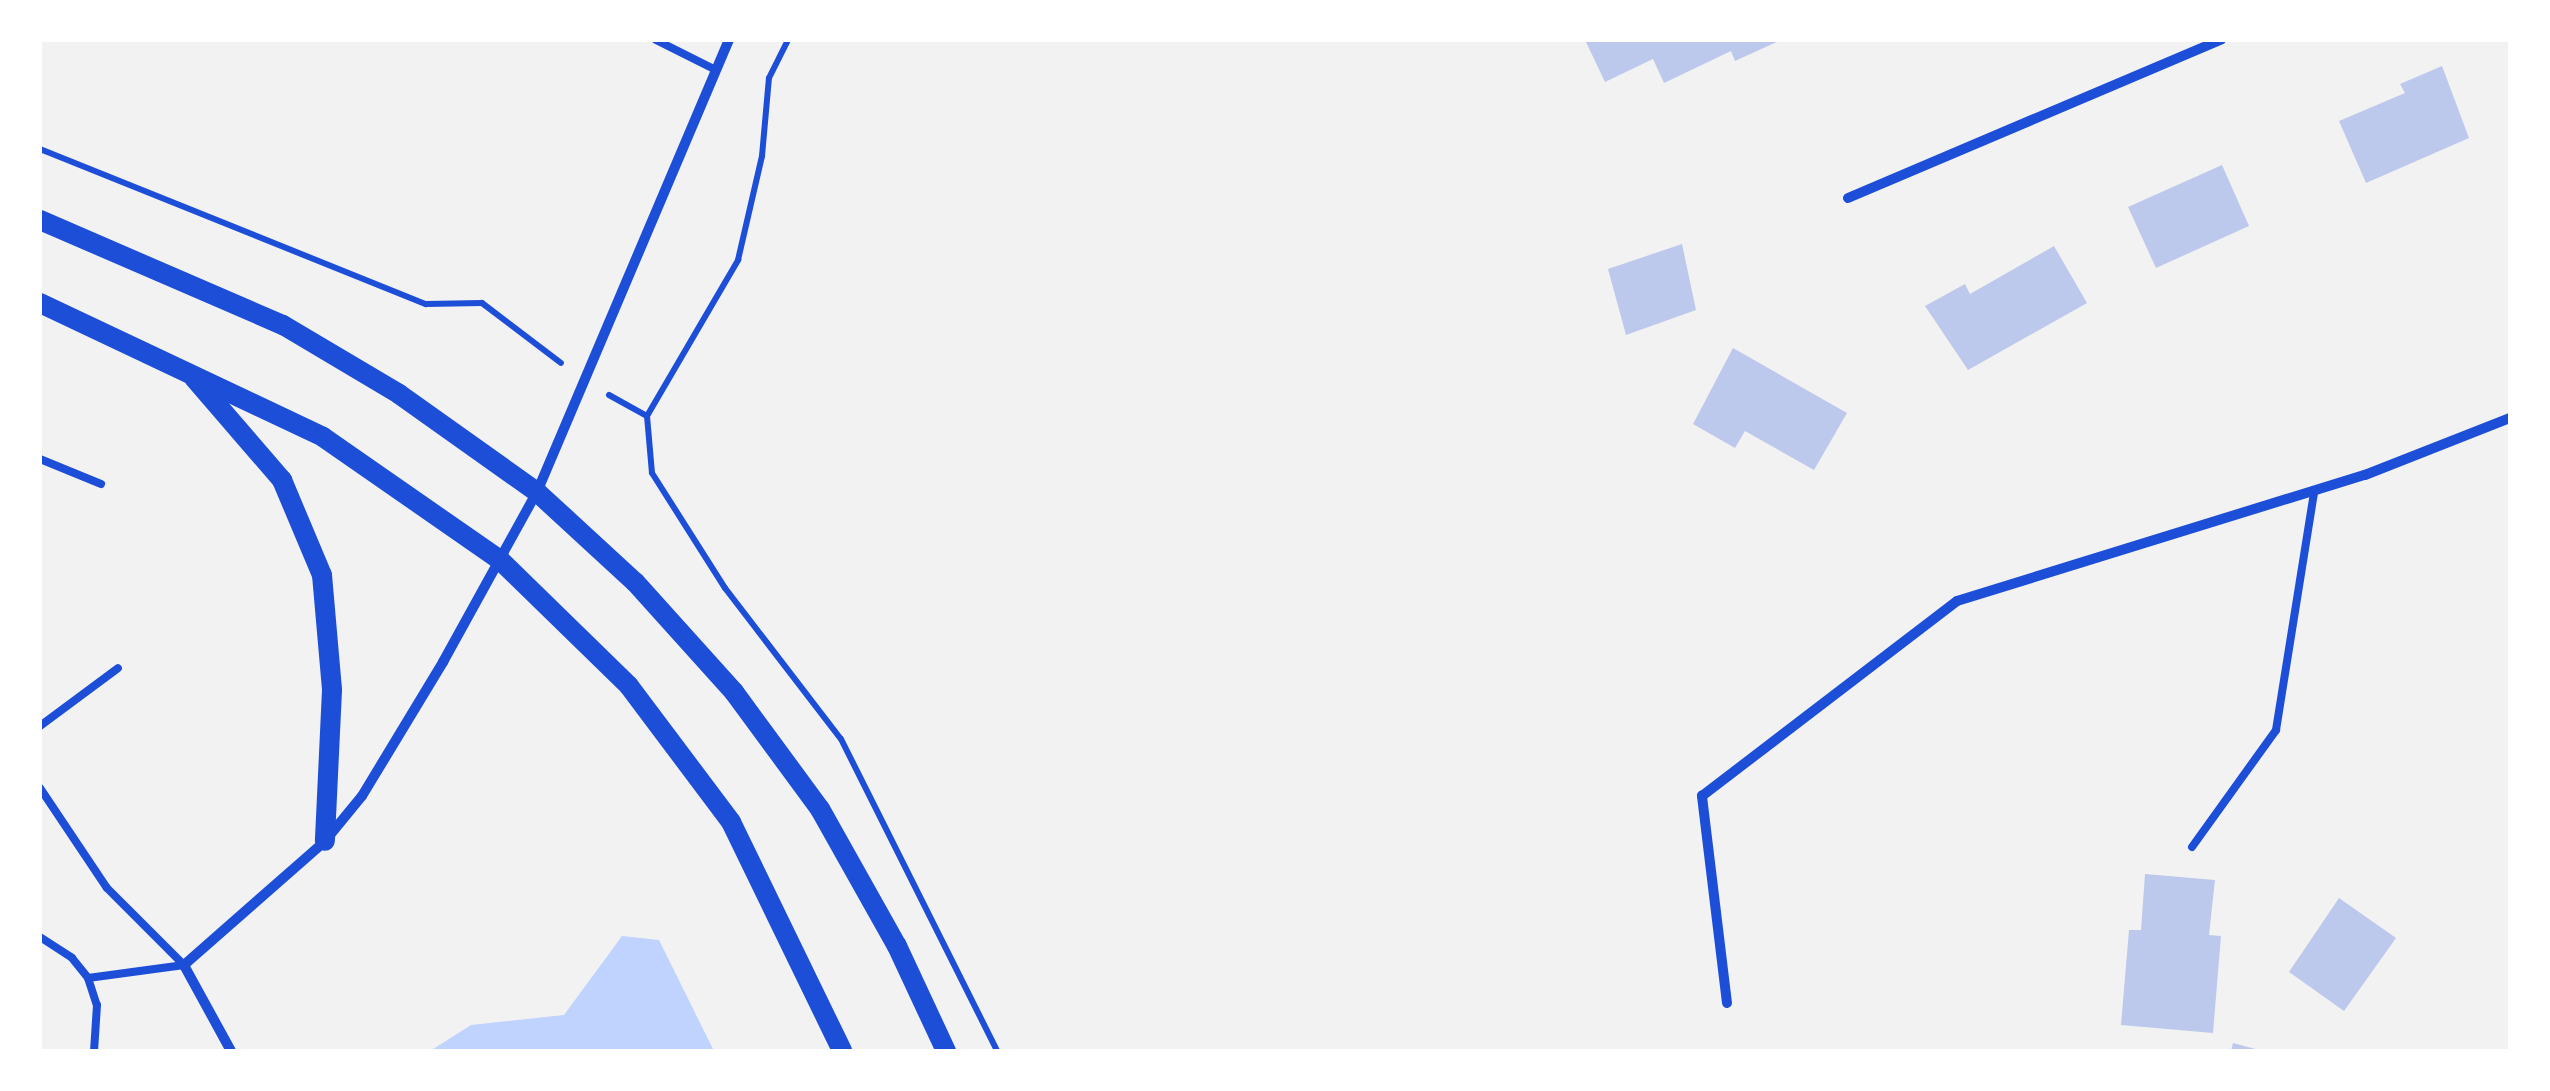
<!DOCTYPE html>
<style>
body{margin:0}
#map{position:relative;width:2550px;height:1091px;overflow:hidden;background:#f2f2f2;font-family:"Golos Text",sans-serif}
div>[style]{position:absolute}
.water>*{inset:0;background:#bfd3fe}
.building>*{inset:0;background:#bdc9ec}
.path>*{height:6px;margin:-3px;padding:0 3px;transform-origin:3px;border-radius:3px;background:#1d4ed8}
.service>*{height:8px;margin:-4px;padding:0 4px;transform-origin:4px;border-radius:4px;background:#1d4ed8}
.minor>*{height:10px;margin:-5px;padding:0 5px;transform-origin:5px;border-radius:5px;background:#1d4ed8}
.secondary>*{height:20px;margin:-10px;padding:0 10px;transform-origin:10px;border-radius:10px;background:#1d4ed8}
span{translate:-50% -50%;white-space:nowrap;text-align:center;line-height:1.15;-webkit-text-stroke:10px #fff;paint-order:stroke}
.frame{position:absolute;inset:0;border:42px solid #fff;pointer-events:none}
</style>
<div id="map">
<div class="water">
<i style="clip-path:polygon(622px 936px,659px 940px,714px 1051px,430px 1051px,471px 1025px,564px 1015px)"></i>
</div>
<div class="building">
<i style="clip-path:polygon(1585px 40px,1781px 40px,1735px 61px,1731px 51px,1664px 83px,1653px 59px,1605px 82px)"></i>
<i style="clip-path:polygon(2442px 66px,2469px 138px,2366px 183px,2339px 121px,2405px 93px,2400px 84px)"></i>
<i style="clip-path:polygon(2222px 165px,2249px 226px,2156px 268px,2128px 207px)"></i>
<i style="clip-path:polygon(1682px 244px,1696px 310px,1626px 335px,1608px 269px)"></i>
<i style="clip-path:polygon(2054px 246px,2087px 303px,1968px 370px,1925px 306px,1965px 284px,1970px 294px)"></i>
<i style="clip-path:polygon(1733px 348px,1847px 413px,1814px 470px,1745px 431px,1735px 448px,1693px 424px)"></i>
<i style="clip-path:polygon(2145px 874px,2215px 880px,2209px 935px,2221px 936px,2213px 1033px,2121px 1025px,2129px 930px,2141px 930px)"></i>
<i style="clip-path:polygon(2339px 898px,2396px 938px,2344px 1011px,2289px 972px)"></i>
<i style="clip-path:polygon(2233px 1043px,2259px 1050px,2259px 1051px,2231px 1051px)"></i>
</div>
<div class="path">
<i style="left:40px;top:149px;width:416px;rotate:21.9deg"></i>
<i style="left:426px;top:304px;width:56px;rotate:-1deg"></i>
<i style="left:482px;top:303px;width:99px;rotate:37.2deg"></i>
<i style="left:609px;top:395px;width:43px;rotate:28.9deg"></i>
<i style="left:647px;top:416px;width:57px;rotate:85deg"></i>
<i style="left:652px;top:473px;width:136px;rotate:57.6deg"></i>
<i style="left:725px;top:588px;width:190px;rotate:52.5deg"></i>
<i style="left:841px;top:739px;width:349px;rotate:63.4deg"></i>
<i style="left:647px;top:416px;width:181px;rotate:-59.7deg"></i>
<i style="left:738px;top:260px;width:107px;rotate:-77deg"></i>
<i style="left:762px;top:156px;width:78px;rotate:-84.9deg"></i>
<i style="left:769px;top:78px;width:42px;rotate:-63.4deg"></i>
</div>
<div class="service">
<i style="left:656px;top:40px;width:67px;rotate:26.6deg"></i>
<i style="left:40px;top:459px;width:66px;rotate:22.3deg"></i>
<i style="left:40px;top:726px;width:97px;rotate:-36.6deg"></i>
<i style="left:40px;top:788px;width:120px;rotate:56.2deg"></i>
<i style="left:107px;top:888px;width:109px;rotate:45deg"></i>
<i style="left:2192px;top:847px;width:144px;rotate:-54.3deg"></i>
<i style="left:2276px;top:730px;width:241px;rotate:-80.9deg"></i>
<i style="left:40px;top:937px;width:38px;rotate:33deg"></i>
<i style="left:72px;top:958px;width:26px;rotate:51deg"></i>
<i style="left:88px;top:978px;width:28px;rotate:72deg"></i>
<i style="left:97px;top:1005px;width:46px;rotate:93.7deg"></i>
<i style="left:88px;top:978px;width:97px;rotate:-7.7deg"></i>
</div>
<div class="minor">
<i style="left:1848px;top:198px;width:405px;rotate:-23deg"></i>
<i style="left:1727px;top:1003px;width:209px;rotate:-96.9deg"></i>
<i style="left:1702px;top:796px;width:321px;rotate:-37.4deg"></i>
<i style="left:1957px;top:601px;width:427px;rotate:-17.2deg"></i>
<i style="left:2365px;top:475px;width:156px;rotate:-21.5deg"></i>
<i style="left:231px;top:1051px;width:98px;rotate:-118.7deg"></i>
<i style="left:184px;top:965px;width:188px;rotate:-41.3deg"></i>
<i style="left:325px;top:841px;width:58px;rotate:-50.6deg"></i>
<i style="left:362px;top:796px;width:157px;rotate:-58.8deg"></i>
<i style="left:443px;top:662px;width:194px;rotate:-61.1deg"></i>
<i style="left:537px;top:492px;width:491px;rotate:-67deg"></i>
</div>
<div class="secondary">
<i style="left:40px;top:220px;width:265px;rotate:23.4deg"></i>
<i style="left:283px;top:325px;width:135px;rotate:30.7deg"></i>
<i style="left:399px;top:394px;width:169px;rotate:35.4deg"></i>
<i style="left:537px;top:492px;width:133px;rotate:42.6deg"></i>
<i style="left:635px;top:582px;width:148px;rotate:48deg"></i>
<i style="left:734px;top:692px;width:145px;rotate:53.7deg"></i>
<i style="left:820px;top:809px;width:157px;rotate:60.7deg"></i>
<i style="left:897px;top:946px;width:116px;rotate:65deg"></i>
<i style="left:40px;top:303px;width:313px;rotate:25.3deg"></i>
<i style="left:323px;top:437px;width:216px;rotate:34.8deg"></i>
<i style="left:500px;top:560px;width:180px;rotate:44.3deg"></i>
<i style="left:629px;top:686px;width:170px;rotate:53.1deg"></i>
<i style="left:731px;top:822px;width:254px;rotate:64.1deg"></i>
<i style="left:194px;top:378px;width:135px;rotate:49.2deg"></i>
<i style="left:282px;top:480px;width:103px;rotate:67.2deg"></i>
<i style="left:322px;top:575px;width:115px;rotate:85deg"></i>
<i style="left:332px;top:690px;width:151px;rotate:92.7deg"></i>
</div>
<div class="frame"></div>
</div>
